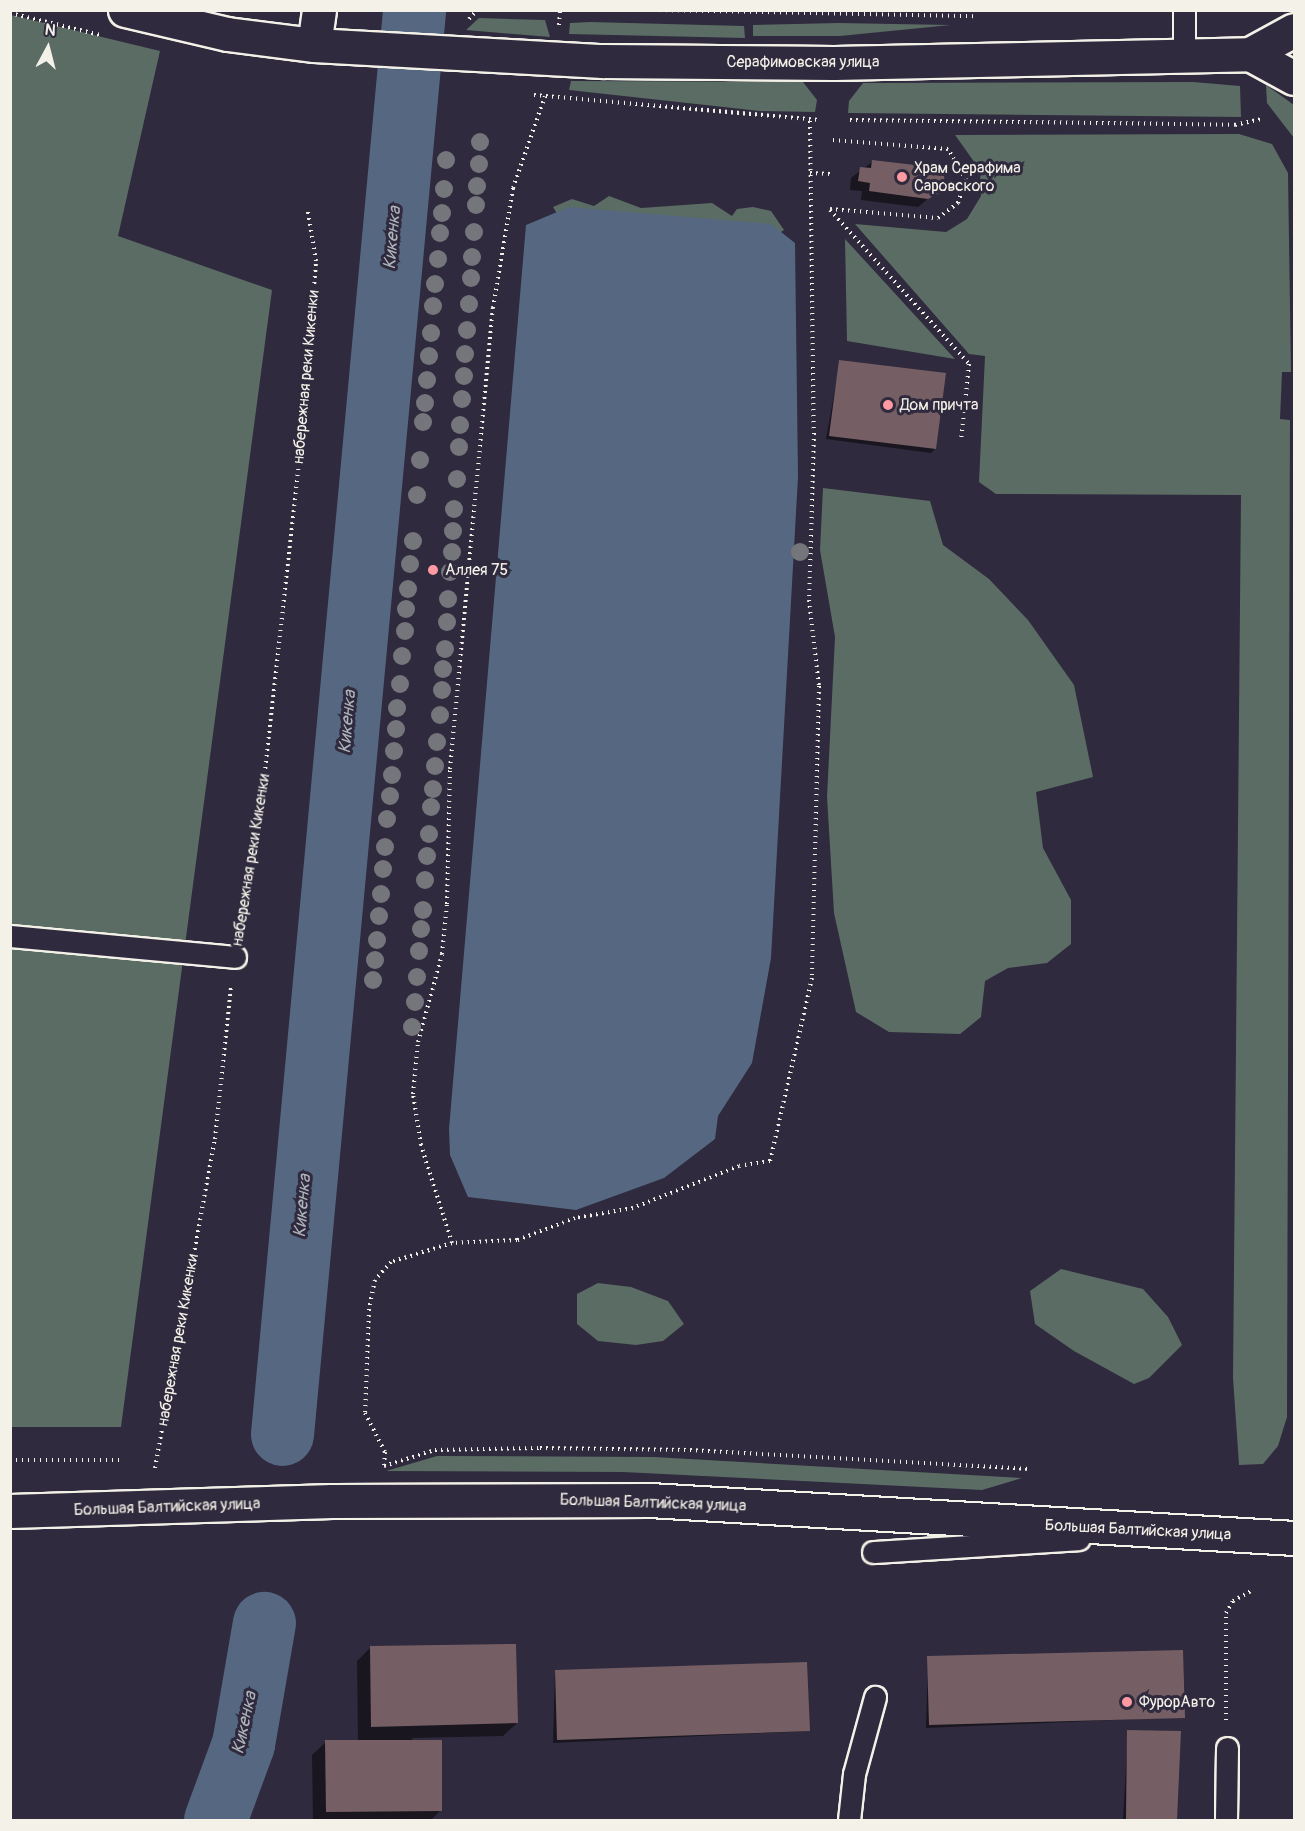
<!DOCTYPE html>
<meta charset="utf-8">
<style>
body{margin:0}
#map{position:relative;width:1305px;height:1831px;overflow:hidden;background:#2f2a3d;font-family:Pangolin,sans-serif}
div>[style]{position:absolute}
.green>*{inset:0;background:#5b6c64}
.water>*{inset:0;background:#566881}
.shadow>*{inset:0;background:#0007}
.stream>*{height:10px;margin:-5px;padding:0 5px;transform-origin:5px;border-radius:5px;background:#566881}
.river>*{height:63px;margin:-31.5px;padding:0 31.5px;transform-origin:31.5px;border-radius:31.5px;background:#566881}
.building>*{inset:0;background:#765f64}
.path>*{height:4px;margin-top:-2px;transform-origin:0;background:repeating-linear-gradient(90deg,#f4f1e8 0 1.5px,transparent 0 6px)}
.roads{filter:drop-shadow(2px 0 #f4f1e8) drop-shadow(-2px 0 #f4f1e8) drop-shadow(0 2px #f4f1e8) drop-shadow(0 -2px #f4f1e8)}
.lane>*{height:21px;margin:-10.5px;padding:0 10.5px;transform-origin:10.5px;border-radius:10.5px;background:#2f2a3d}
.street>*{height:33px;margin:-16.5px;padding:0 16.5px;transform-origin:16.5px;border-radius:16.5px;background:#2f2a3d}
.trees>*{width:18px;height:18px;margin:-9px;border-radius:50%;background:#75767b}
.dots>*{width:16px;height:16px;translate:-50% -50%;box-sizing:border-box;border:3px solid #2f2a3d;border-radius:50%}
span{translate:-50% -50%;white-space:nowrap;text-align:center;line-height:1.15;-webkit-text-stroke:6px #2f2a3d;paint-order:stroke}
.street-label{font-size:16px;color:#f4f1e8}
.poi-label{font-size:16px;color:#f4f1e8}
.left{translate:0 -50%;text-align:left}
.water-label{font-size:18px;color:#adb3ba;font-style:italic}
.frame{position:absolute;inset:0;border:12px solid #f4f1e8;pointer-events:none}
.north{position:absolute;left:18px;top:18px;width:60px;height:60px;-webkit-text-stroke:4px #2f2a3d;paint-order:stroke;rotate:7deg;font-size:16px;font-weight:700;line-height:24px;text-align:center;color:#f4f1e8}
.north::after{content:'';display:block;margin:auto;width:21px;height:27px;background:#f4f1e8;clip-path:polygon(50% 0,100% 100%,50% 72%,0 100%)}
</style>
<div id="map">
<div class="green">
<i style="clip-path:polygon(11px 15px,160px 51px,118px 236px,272px 290px,121px 1427px,11px 1427px)"></i>
<i style="clip-path:polygon(479px 18px,545px 20px,550px 37px,466px 30px)"></i>
<i style="clip-path:polygon(590px 22px,744px 26px,745px 38px,569px 34px,570px 23px)"></i>
<i style="clip-path:polygon(753px 25px,838px 23px,951px 25px,840px 36px,753px 36px)"></i>
<i style="clip-path:polygon(571px 81px,803px 82px,817px 100px,815px 112px,760px 111px,569px 90px)"></i>
<i style="clip-path:polygon(1193px 82px,1240px 86px,1241px 117px,848px 113px,849px 101px,863px 83px)"></i>
<i style="clip-path:polygon(1266px 85px,1294px 105px,1294px 138px,1267px 103px)"></i>
<i style="clip-path:polygon(1239px 134px,1272px 144px,1288px 173px,1291px 372px,1282px 372px,1280px 419px,1290px 420px,1287px 1417px,1278px 1446px,1263px 1464px,1239px 1465px,1233px 1378px,1241px 495px,996px 494px,979px 482px,985px 356px,969px 354px,855px 224px,946px 232px,967px 219px,981px 196px,980px 170px,955px 135px)"></i>
<i style="clip-path:polygon(609px 196px,641px 208px,712px 203px,732px 216px,737px 209px,753px 207px,771px 211px,784px 230px,772px 238px,556px 212px,553px 207px,572px 199px,594px 206px)"></i>
<i style="clip-path:polygon(845px 239px,955px 359px,847px 341px)"></i>
<i style="clip-path:polygon(823px 488px,930px 501px,943px 545px,989px 579px,1028px 620px,1074px 685px,1093px 777px,1036px 792px,1043px 848px,1071px 900px,1071px 944px,1047px 963px,1008px 968px,985px 981px,981px 1017px,960px 1034px,889px 1032px,856px 1012px,834px 913px,827px 797px,835px 637px,820px 550px)"></i>
<i style="clip-path:polygon(1061px 1269px,1143px 1289px,1168px 1317px,1182px 1345px,1149px 1378px,1134px 1384px,1074px 1351px,1035px 1324px,1030px 1291px)"></i>
<i style="clip-path:polygon(598px 1283px,631px 1287px,668px 1301px,684px 1324px,663px 1341px,636px 1345px,598px 1341px,577px 1324px,577px 1294px)"></i>
<i style="clip-path:polygon(437px 1456px,654px 1457px,1022px 1478px,982px 1490px,623px 1472px,386px 1471px)"></i>
</div>
<div class="water">
<i style="clip-path:polygon(569px 207px,771px 224px,795px 243px,798px 477px,771px 958px,752px 1063px,718px 1116px,715px 1139px,664px 1178px,576px 1210px,468px 1197px,450px 1155px,449px 1129px,526px 225px)"></i>
</div>
<div class="shadow">
<i style="clip-path:polygon(872px 162px,936px 192px,918px 207px,861px 200px,862px 191px,850px 190px,851px 178px)"></i>
<i style="clip-path:polygon(840px 361px,935px 449px,931px 453px,826px 439px)"></i>
<i style="clip-path:polygon(370px 1648px,517px 1723px,503px 1736px,412px 1738px,440px 1811px,431px 1820px,313px 1820px,312px 1755px,326px 1742px,358px 1741px,357px 1661px)"></i>
<i style="clip-path:polygon(928px 1658px,1183px 1717px,926px 1728px)"></i>
<i style="clip-path:polygon(555px 1672px,808px 1731px,553px 1743px)"></i>
<i style="clip-path:polygon(1128px 1732px,1179px 1732px,1176px 1820px,1123px 1820px)"></i>
</div>
<div class="stream">
<i style="left:383px;top:92px;width:22px;rotate:8deg"></i>
</div>
<div class="river">
<i style="left:282px;top:1434px;width:1430px;rotate:-84.7deg"></i>
<i style="left:215px;top:1820px;width:81px;rotate:-69.8deg"></i>
<i style="left:243px;top:1744px;width:123px;rotate:-80.2deg"></i>
</div>
<div class="building">
<i style="clip-path:polygon(872px 160px,932px 167px,944px 175px,945px 190px,928px 199px,869px 191px,870px 183px,858px 181px,860px 167px,871px 168px)"></i>
<i style="clip-path:polygon(839px 360px,946px 373px,936px 449px,829px 436px)"></i>
<i style="clip-path:polygon(516px 1644px,518px 1723px,371px 1727px,370px 1646px)"></i>
<i style="clip-path:polygon(1183px 1650px,1185px 1718px,929px 1725px,927px 1656px)"></i>
<i style="clip-path:polygon(807px 1662px,810px 1731px,557px 1740px,555px 1670px)"></i>
<i style="clip-path:polygon(1127px 1730px,1181px 1731px,1177px 1820px,1126px 1820px)"></i>
<i style="clip-path:polygon(325px 1740px,442px 1740px,442px 1811px,326px 1812px)"></i>
</div>
<div class="path">
<i style="left:654px;top:10px;width:322px;rotate:1.1deg"></i>
<i style="left:10px;top:13px;width:93px;rotate:13.7deg"></i>
<i style="left:469px;top:19px;width:12px;rotate:-48deg"></i>
<i style="left:559px;top:25px;width:15px;rotate:-86deg"></i>
<i style="left:534px;top:95px;width:284px;rotate:5deg"></i>
<i style="left:850px;top:120px;width:385px;rotate:0.7deg"></i>
<i style="left:1235px;top:125px;width:28px;rotate:-13deg"></i>
<i style="left:810px;top:121px;width:312px;rotate:89.3deg"></i>
<i style="left:814px;top:433px;width:167px;rotate:91.7deg"></i>
<i style="left:809px;top:600px;width:87px;rotate:83.4deg"></i>
<i style="left:819px;top:686px;width:292px;rotate:91.4deg"></i>
<i style="left:812px;top:978px;width:188px;rotate:102.9deg"></i>
<i style="left:770px;top:1161px;width:31px;rotate:171deg"></i>
<i style="left:739px;top:1166px;width:114px;rotate:158.4deg"></i>
<i style="left:633px;top:1208px;width:59px;rotate:170.2deg"></i>
<i style="left:575px;top:1218px;width:62px;rotate:159.2deg"></i>
<i style="left:517px;top:1240px;width:65px;rotate:177.4deg"></i>
<i style="left:452px;top:1243px;width:64px;rotate:162.7deg"></i>
<i style="left:391px;top:1262px;width:24px;rotate:132deg"></i>
<i style="left:375px;top:1280px;width:30px;rotate:102deg"></i>
<i style="left:369px;top:1309px;width:104px;rotate:92.2deg"></i>
<i style="left:365px;top:1413px;width:44px;rotate:62.9deg"></i>
<i style="left:385px;top:1452px;width:14px;rotate:94deg"></i>
<i style="left:384px;top:1466px;width:53px;rotate:-17.4deg"></i>
<i style="left:435px;top:1450px;width:105px;rotate:-1.1deg"></i>
<i style="left:540px;top:1448px;width:150px;rotate:0.8deg"></i>
<i style="left:690px;top:1450px;width:341px;rotate:3.2deg"></i>
<i style="left:810px;top:173px;width:21px;rotate:3deg"></i>
<i style="left:830px;top:209px;width:108px;rotate:4.8deg"></i>
<i style="left:938px;top:218px;width:25px;rotate:-37deg"></i>
<i style="left:958px;top:203px;width:24px;rotate:-71deg"></i>
<i style="left:966px;top:180px;width:36px;rotate:-120deg"></i>
<i style="left:948px;top:149px;width:116px;rotate:-175.6deg"></i>
<i style="left:830px;top:210px;width:207px;rotate:47.9deg"></i>
<i style="left:969px;top:364px;width:77px;rotate:95.9deg"></i>
<i style="left:240px;top:931px;width:99px;rotate:-79.5deg"></i>
<i style="left:258px;top:834px;width:391px;rotate:-83.7deg"></i>
<i style="left:301px;top:445px;width:185px;rotate:-85.3deg"></i>
<i style="left:316px;top:261px;width:50px;rotate:-99.3deg"></i>
<i style="left:452px;top:1243px;width:103px;rotate:-107.6deg"></i>
<i style="left:421px;top:1145px;width:52px;rotate:-98.9deg"></i>
<i style="left:413px;top:1094px;width:52px;rotate:-84.5deg"></i>
<i style="left:418px;top:1042px;width:91px;rotate:-74.7deg"></i>
<i style="left:442px;top:954px;width:50px;rotate:-84.3deg"></i>
<i style="left:447px;top:904px;width:135px;rotate:-88.7deg"></i>
<i style="left:450px;top:769px;width:463px;rotate:-84.7deg"></i>
<i style="left:493px;top:308px;width:122px;rotate:-80.5deg"></i>
<i style="left:513px;top:188px;width:97px;rotate:-70.8deg"></i>
<i style="left:10px;top:1460px;width:113px"></i>
<i style="left:155px;top:1468px;width:334px;rotate:-79.7deg"></i>
<i style="left:215px;top:1139px;width:154px;rotate:-84deg"></i>
<i style="left:1226px;top:1720px;width:107px;rotate:-90deg"></i>
<i style="left:1226px;top:1613px;width:14px;rotate:-60deg"></i>
<i style="left:1233px;top:1601px;width:23px;rotate:-29deg"></i>
</div>
<div class="roads">
<div class="lane">
<i style="left:1184px;top:10px;width:45px;rotate:90deg"></i>
<i style="left:10px;top:936px;width:226px;rotate:5.3deg"></i>
<i style="left:873px;top:1552px;width:206px;rotate:-3.6deg"></i>
<i style="left:849px;top:1820px;width:46px;rotate:-83.8deg"></i>
<i style="left:854px;top:1774px;width:80px;rotate:-74.7deg"></i>
<i style="left:1226px;top:1820px;width:72px;rotate:-89.2deg"></i>
</div>
<div class="street">
<i style="left:125px;top:10px;width:105px;rotate:13.2deg"></i>
<i style="left:227px;top:34px;width:88px;rotate:7.2deg"></i>
<i style="left:319px;top:10px;width:35px;rotate:98deg"></i>
<i style="left:314px;top:45px;width:289px;rotate:3.2deg"></i>
<i style="left:603px;top:61px;width:231px;rotate:0.5deg"></i>
<i style="left:834px;top:63px;width:416px;rotate:-1.2deg"></i>
<i style="left:1250px;top:54px;width:50px;rotate:-28.6deg"></i>
<i style="left:1250px;top:54px;width:50px;rotate:28.6deg"></i>
<i style="left:10px;top:1511px;width:322px;rotate:-1.8deg"></i>
<i style="left:332px;top:1501px;width:317px;rotate:-0.2deg"></i>
<i style="left:649px;top:1500px;width:646px;rotate:3.37deg"></i>
</div>
</div>
<div class="trees">
<i style="left:480px;top:142px"></i>
<i style="left:446px;top:160px"></i>
<i style="left:479px;top:164px"></i>
<i style="left:477px;top:186px"></i>
<i style="left:444px;top:189px"></i>
<i style="left:476px;top:205px"></i>
<i style="left:442px;top:213px"></i>
<i style="left:474px;top:232px"></i>
<i style="left:440px;top:233px"></i>
<i style="left:472px;top:257px"></i>
<i style="left:438px;top:259px"></i>
<i style="left:471px;top:278px"></i>
<i style="left:435px;top:284px"></i>
<i style="left:469px;top:304px"></i>
<i style="left:433px;top:306px"></i>
<i style="left:467px;top:330px"></i>
<i style="left:431px;top:333px"></i>
<i style="left:465px;top:354px"></i>
<i style="left:429px;top:356px"></i>
<i style="left:464px;top:376px"></i>
<i style="left:427px;top:380px"></i>
<i style="left:462px;top:399px"></i>
<i style="left:425px;top:403px"></i>
<i style="left:423px;top:422px"></i>
<i style="left:460px;top:425px"></i>
<i style="left:459px;top:447px"></i>
<i style="left:420px;top:460px"></i>
<i style="left:457px;top:479px"></i>
<i style="left:417px;top:495px"></i>
<i style="left:454px;top:509px"></i>
<i style="left:453px;top:531px"></i>
<i style="left:413px;top:541px"></i>
<i style="left:452px;top:552px"></i>
<i style="left:800px;top:552px"></i>
<i style="left:410px;top:564px"></i>
<i style="left:450px;top:572px"></i>
<i style="left:408px;top:589px"></i>
<i style="left:448px;top:599px"></i>
<i style="left:406px;top:609px"></i>
<i style="left:447px;top:622px"></i>
<i style="left:405px;top:631px"></i>
<i style="left:445px;top:649px"></i>
<i style="left:402px;top:656px"></i>
<i style="left:443px;top:669px"></i>
<i style="left:400px;top:684px"></i>
<i style="left:442px;top:690px"></i>
<i style="left:397px;top:708px"></i>
<i style="left:440px;top:715px"></i>
<i style="left:396px;top:729px"></i>
<i style="left:437px;top:742px"></i>
<i style="left:394px;top:751px"></i>
<i style="left:435px;top:766px"></i>
<i style="left:392px;top:775px"></i>
<i style="left:433px;top:789px"></i>
<i style="left:390px;top:796px"></i>
<i style="left:431px;top:807px"></i>
<i style="left:387px;top:819px"></i>
<i style="left:429px;top:834px"></i>
<i style="left:385px;top:847px"></i>
<i style="left:427px;top:856px"></i>
<i style="left:383px;top:869px"></i>
<i style="left:425px;top:880px"></i>
<i style="left:381px;top:894px"></i>
<i style="left:423px;top:910px"></i>
<i style="left:379px;top:916px"></i>
<i style="left:421px;top:929px"></i>
<i style="left:377px;top:940px"></i>
<i style="left:419px;top:951px"></i>
<i style="left:375px;top:960px"></i>
<i style="left:417px;top:977px"></i>
<i style="left:373px;top:980px"></i>
<i style="left:415px;top:1002px"></i>
<i style="left:412px;top:1027px"></i>
</div>
<div class="dots">
<i style="left:902px;top:177px;background:#ff9aa2"></i>
<i style="left:888px;top:405px;background:#ff9aa2"></i>
<i style="left:433px;top:570px;background:#ff9aa2"></i>
<i style="left:1127px;top:1702px;background:#ff9aa2"></i>
</div>
<div class="street-label">
<span style="left:803px;top:62px">Серафимовская улица</span>
<span style="left:306px;top:377px;rotate:-85deg">набережная реки Кикенки</span>
<span style="left:251px;top:860px;rotate:-81deg">набережная реки Кикенки</span>
<span style="left:178px;top:1340px;rotate:-80deg">набережная реки Кикенки</span>
<span style="left:653px;top:1503px;rotate:2deg">Большая Балтийская улица</span>
<span style="left:167px;top:1507px;rotate:-2deg">Большая Балтийская улица</span>
<span style="left:1138px;top:1530px;rotate:3deg">Большая Балтийская улица</span>
</div>
<div class="poi-label">
<span class="left" style="left:914px;top:177px">Храм Серафима<br>Саровского</span>
<span class="left" style="left:900px;top:405px">Дом причта</span>
<span class="left" style="left:445px;top:570px">Аллея 75</span>
<span class="left" style="left:1139px;top:1702px">ФурорАвто</span>
</div>
<div class="water-label">
<span style="left:393px;top:238px;rotate:-85deg">Кикенка</span>
<span style="left:348px;top:722px;rotate:-85deg">Кикенка</span>
<span style="left:303px;top:1206px;rotate:-85deg">Кикенка</span>
<span style="left:245px;top:1723px;rotate:-78deg">Кикенка</span>
</div>
<div class="frame"></div>
<div class="north">N</div>
</div>
